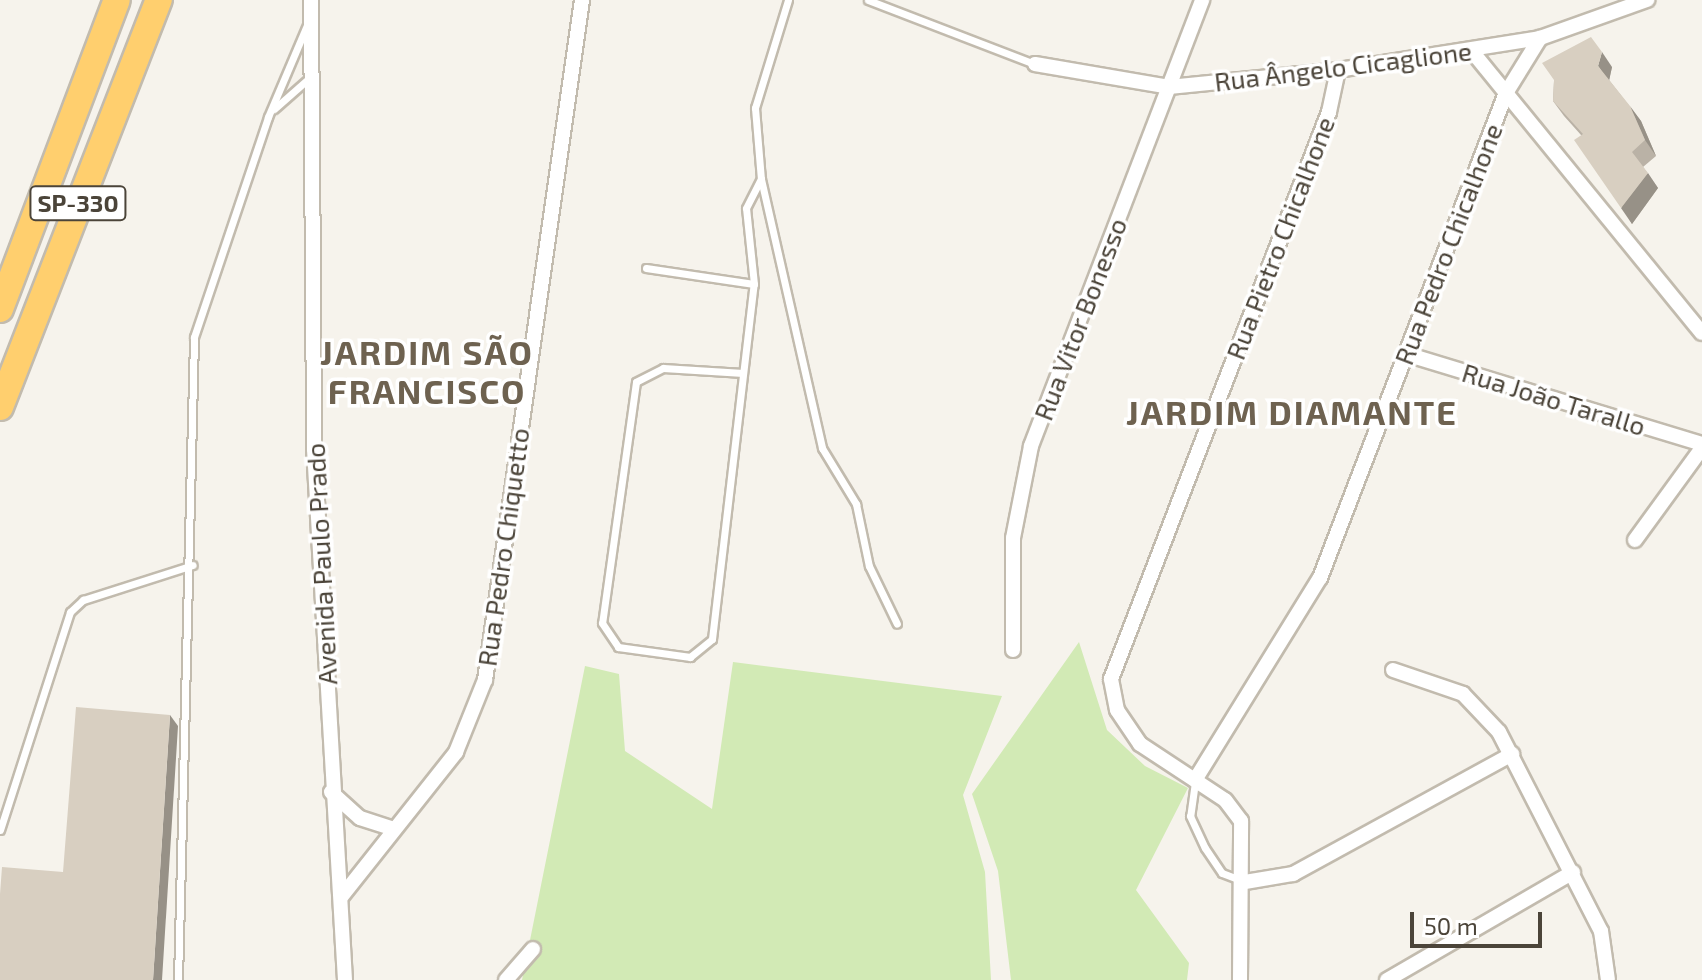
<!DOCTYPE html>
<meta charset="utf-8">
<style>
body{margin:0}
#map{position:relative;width:1702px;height:980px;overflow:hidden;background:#f6f3ec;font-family:"Exo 2",sans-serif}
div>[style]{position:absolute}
.green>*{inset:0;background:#d2eab5}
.roads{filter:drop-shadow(2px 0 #c2bbae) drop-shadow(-2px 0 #c2bbae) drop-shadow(0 2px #c2bbae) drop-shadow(0 -2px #c2bbae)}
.lane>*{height:7px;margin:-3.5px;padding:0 3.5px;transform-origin:3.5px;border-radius:3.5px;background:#fff}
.street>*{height:14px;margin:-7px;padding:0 7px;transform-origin:7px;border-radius:7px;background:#fff}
.highway>*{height:26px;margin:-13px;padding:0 13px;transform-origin:13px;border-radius:13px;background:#ffcf6e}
.wall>*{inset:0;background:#bab2a6}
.shaded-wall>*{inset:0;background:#979187}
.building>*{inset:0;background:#d8cfc1}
span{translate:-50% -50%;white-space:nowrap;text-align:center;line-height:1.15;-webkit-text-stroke:7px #fff;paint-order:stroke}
.shield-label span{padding:2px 6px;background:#fff;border:2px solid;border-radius:6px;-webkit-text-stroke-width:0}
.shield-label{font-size:24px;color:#4b4439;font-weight:700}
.street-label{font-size:26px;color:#4b4439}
.district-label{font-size:34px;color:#6e6250;font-weight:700;letter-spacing:2px}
.scale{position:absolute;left:1410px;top:912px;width:132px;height:36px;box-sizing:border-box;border:4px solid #4b4439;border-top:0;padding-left:10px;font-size:24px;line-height:28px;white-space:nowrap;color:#4b4439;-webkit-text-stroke:6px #fff;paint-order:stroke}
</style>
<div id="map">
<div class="green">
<i style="clip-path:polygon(1079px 642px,1107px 730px,1145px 766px,1188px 788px,1136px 890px,1189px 963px,1187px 980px,1011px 980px,998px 871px,972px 794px)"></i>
<i style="clip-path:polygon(733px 662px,1002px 696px,963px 795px,985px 872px,991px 980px,522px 980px,585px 666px,619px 674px,625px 751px,712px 809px)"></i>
</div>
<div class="roads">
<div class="lane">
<i style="left:788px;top:0;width:113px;rotate:107deg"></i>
<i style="left:755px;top:108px;width:71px;rotate:85.2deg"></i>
<i style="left:761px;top:179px;width:276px;rotate:77.2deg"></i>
<i style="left:822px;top:448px;width:66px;rotate:58.7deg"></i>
<i style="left:856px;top:504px;width:63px;rotate:78.2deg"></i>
<i style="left:869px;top:566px;width:64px;rotate:64.2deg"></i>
<i style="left:868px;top:0;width:179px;rotate:21deg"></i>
<i style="left:274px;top:109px;width:44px;rotate:-41.3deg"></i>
<i style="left:646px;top:268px;width:109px;rotate:8.4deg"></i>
<i style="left:743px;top:373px;width:80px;rotate:-176.4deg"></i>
<i style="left:663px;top:368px;width:30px;rotate:153deg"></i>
<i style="left:636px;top:382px;width:243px;rotate:98deg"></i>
<i style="left:602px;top:623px;width:29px;rotate:56deg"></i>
<i style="left:618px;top:647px;width:73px;rotate:7.9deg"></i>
<i style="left:690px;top:657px;width:28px;rotate:-39deg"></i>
<i style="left:712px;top:639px;width:357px;rotate:-83.3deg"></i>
<i style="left:754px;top:284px;width:76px;rotate:-96deg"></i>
<i style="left:746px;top:208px;width:33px;rotate:-63deg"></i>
<i style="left:1195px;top:782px;width:34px;rotate:98deg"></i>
<i style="left:1190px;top:816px;width:35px;rotate:65deg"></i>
<i style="left:1205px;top:848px;width:30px;rotate:56deg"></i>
<i style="left:1222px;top:873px;width:19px;rotate:21deg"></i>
<i style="left:0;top:830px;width:229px;rotate:-72.2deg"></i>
<i style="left:70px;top:612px;width:18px;rotate:-43deg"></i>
<i style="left:83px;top:600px;width:115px;rotate:-17.7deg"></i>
<i style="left:178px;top:980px;width:643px;rotate:-88.57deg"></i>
<i style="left:194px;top:337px;width:232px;rotate:-71.4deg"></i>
<i style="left:268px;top:117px;width:100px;rotate:-67deg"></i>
</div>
<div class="street">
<i style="left:311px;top:0;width:449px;rotate:89.6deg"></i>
<i style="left:314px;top:449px;width:532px;rotate:86.66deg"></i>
<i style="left:1471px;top:50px;width:365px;rotate:50.8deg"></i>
<i style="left:1035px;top:64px;width:136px;rotate:9.7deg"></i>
<i style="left:1169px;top:87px;width:170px;rotate:-5.7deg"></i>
<i style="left:1338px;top:70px;width:205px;rotate:-9deg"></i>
<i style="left:1540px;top:38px;width:114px;rotate:-19.6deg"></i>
<i style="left:1406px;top:354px;width:309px;rotate:16.9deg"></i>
<i style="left:1635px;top:540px;width:114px;rotate:-53.9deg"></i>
<i style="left:1013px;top:650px;width:112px;rotate:-90deg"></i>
<i style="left:1013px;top:538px;width:94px;rotate:-78.9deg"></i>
<i style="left:1031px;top:446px;width:478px;rotate:-69deg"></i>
<i style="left:1393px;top:670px;width:74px;rotate:18.9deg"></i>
<i style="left:1463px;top:694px;width:52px;rotate:46.5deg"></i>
<i style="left:1499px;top:732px;width:224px;rotate:62.9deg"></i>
<i style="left:1601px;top:931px;width:49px;rotate:81.9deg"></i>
<i style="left:1195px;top:780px;width:238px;rotate:-58.3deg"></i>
<i style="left:1320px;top:578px;width:519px;rotate:-69.02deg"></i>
<i style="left:1506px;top:93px;width:65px;rotate:-58.3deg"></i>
<i style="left:331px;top:792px;width:39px;rotate:42deg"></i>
<i style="left:360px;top:818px;width:33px;rotate:18deg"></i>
<i style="left:1245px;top:882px;width:49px;rotate:-9.5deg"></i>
<i style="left:1293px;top:874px;width:250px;rotate:-28.7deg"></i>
<i style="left:342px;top:896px;width:184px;rotate:-51.6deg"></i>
<i style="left:456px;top:752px;width:78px;rotate:-68.1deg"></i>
<i style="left:485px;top:680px;width:687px;rotate:-81.88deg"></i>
<i style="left:506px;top:980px;width:41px;rotate:-48.9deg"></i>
<i style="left:1240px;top:980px;width:159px;rotate:-89.6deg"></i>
<i style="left:1241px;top:821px;width:26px;rotate:-127deg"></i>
<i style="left:1225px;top:800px;width:102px;rotate:-146.6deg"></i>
<i style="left:1140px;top:744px;width:41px;rotate:-124.1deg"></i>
<i style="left:1117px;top:710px;width:32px;rotate:-101deg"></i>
<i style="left:1111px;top:679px;width:607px;rotate:-68.97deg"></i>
<i style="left:1329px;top:112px;width:43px;rotate:-77.9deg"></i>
<i style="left:1387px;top:980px;width:215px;rotate:-30.1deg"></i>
</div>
<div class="highway">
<i style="left:0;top:309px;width:330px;rotate:-69.3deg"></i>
<i style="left:0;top:407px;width:437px;rotate:-68.7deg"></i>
</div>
</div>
<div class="wall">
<i style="clip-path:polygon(1612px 67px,1609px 80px,1641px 121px,1656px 156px,1643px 167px,1658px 188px,1632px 224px,1581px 135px,1564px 116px,1553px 101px,1554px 81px)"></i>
</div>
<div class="shaded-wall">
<i style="clip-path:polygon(1602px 52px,1612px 67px,1609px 81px,1598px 66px)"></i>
<i style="clip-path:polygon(1630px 106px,1641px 121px,1656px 156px,1645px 140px)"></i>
<i style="clip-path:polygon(1648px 173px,1658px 188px,1632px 224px,1621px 208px)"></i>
<i style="clip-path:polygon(170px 715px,178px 726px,162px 980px,153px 980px)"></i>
</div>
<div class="building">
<i style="clip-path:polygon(1591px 37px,1602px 52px,1598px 66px,1630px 106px,1645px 140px,1632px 152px,1648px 173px,1621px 208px,1574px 140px,1583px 134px,1553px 101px,1554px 80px,1542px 63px)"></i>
<i style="clip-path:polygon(76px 707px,170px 715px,153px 980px,0 980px,0 894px,2px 867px,63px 872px)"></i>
</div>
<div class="shield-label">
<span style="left:78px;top:203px">SP-330</span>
</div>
<div class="street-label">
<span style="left:1343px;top:66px;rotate:-7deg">Rua Ângelo Cicaglione</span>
<span style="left:1280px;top:238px;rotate:-69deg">Rua Pietro Chicalhone</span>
<span style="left:1448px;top:244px;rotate:-69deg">Rua Pedro Chicalhone</span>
<span style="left:1080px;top:319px;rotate:-69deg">Rua Vitor Bonesso</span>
<span style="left:1554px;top:399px;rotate:17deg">Rua João Tarallo</span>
<span style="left:503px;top:547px;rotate:-82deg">Rua Pedro Chiquetto</span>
<span style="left:321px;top:564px;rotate:-93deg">Avenida Paulo Prado</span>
</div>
<div class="district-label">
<span style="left:427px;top:371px">JARDIM SÃO<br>FRANCISCO</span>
<span style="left:1292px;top:412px">JARDIM DIAMANTE</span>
</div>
<div class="scale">50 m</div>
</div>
